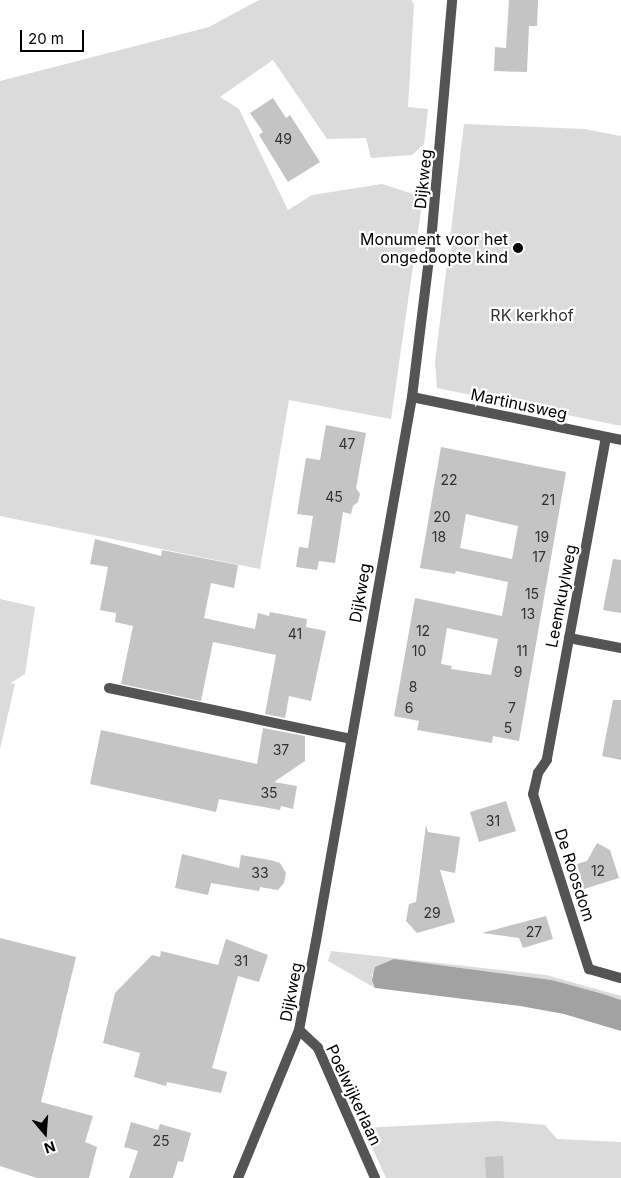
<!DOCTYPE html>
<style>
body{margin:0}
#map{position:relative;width:621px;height:1178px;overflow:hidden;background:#fff;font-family:Inter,sans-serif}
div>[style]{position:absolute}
.green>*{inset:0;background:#dbdbdb}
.water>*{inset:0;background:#a2a2a2}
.building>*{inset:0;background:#c4c4c4}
.lane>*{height:10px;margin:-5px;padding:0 5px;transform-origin:5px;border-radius:5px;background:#545454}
.street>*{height:10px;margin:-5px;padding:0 5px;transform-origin:5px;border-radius:5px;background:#545454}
.dots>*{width:14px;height:14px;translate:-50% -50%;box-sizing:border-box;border:2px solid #fff;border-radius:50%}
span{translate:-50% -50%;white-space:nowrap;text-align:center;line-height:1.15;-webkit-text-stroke:4.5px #fff;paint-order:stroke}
.number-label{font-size:14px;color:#313131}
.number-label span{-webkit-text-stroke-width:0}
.street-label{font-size:16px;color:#000}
.poi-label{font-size:16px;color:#000}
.right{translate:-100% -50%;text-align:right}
.park-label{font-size:16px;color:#323232}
.north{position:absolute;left:20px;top:1108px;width:50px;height:50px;-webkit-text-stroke:4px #fff;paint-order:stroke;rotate:162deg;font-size:14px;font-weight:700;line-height:20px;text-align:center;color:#000}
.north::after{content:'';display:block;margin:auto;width:18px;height:22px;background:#000;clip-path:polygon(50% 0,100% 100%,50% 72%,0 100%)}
.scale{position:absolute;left:20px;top:30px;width:64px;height:22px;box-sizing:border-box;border:2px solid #000;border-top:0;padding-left:6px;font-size:15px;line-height:18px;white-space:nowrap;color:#000;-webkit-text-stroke:4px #fff;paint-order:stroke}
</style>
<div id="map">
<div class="green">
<i style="clip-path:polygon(259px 0,411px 0,414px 4px,408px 107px,428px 109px,424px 144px,412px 155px,371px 158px,366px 138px,327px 139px,273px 60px,220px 97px,239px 109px,288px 210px,312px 195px,382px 184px,423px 197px,391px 419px,289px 400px,260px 569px,0 516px,0 81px,209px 27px)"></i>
<i style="clip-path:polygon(464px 124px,584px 129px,621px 136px,621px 426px,437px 388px,435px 362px)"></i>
<i style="clip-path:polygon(0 599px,35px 607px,25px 674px,11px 683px,15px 684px,0 749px)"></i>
<i style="clip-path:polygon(331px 951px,546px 975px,621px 996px,621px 1000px,552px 980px,394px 959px,372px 975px,375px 988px,328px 961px)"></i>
<i style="clip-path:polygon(498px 1121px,545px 1125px,557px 1139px,621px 1142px,621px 1178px,386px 1178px,363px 1128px)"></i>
</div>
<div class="water">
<i style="clip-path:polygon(394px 959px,552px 980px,603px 994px,621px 1000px,621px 1031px,564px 1014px,520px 1006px,375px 988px,372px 980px,375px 967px)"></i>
</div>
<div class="building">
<i style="clip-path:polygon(509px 0,538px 0,537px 26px,529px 26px,527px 72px,494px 71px,495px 47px,506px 48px)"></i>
<i style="clip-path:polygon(273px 98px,286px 118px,290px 115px,320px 162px,288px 182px,259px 135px,263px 132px,250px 113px)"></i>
<i style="clip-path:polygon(326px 425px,366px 433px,356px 488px,360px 494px,358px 502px,353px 506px,351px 514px,343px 512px,335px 563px,319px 561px,317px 570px,296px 567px,299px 547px,308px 548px,313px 516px,297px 514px,306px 458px,320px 460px)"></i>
<i style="clip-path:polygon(evenodd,441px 447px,566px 472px,519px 741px,493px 736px,492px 743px,417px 730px,419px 721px,394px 716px,415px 598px,502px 616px,508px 582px,456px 571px,455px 574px,420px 568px,441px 447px,466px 514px,518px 526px,512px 559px,460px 548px,466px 514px,441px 447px,447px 628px,498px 639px,491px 675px,451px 669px,452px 666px,441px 664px,447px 628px)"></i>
<i style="clip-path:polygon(95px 539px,161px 556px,162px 550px,238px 565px,234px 588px,211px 583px,204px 618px,255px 629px,258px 613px,269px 616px,270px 612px,307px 619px,306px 627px,326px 631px,311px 701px,289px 696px,285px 718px,265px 714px,276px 655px,213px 642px,201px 701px,121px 684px,133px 626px,115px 622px,116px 613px,100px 610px,108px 567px,90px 564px)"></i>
<i style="clip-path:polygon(613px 559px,621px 560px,621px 613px,603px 610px)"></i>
<i style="clip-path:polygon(613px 700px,621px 700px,621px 760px,602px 756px)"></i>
<i style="clip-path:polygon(263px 728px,305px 736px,305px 761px,274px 782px,297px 786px,293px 809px,281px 806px,280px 810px,219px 799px,216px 812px,90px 784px,101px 730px,257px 764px)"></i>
<i style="clip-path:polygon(506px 801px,516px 831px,479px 842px,470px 812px)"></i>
<i style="clip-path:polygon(426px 825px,428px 832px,460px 837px,455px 873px,440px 870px,455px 922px,417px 933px,406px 921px,409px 904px,416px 902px)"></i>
<i style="clip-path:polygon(597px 843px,610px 850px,619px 878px,584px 889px,577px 864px,587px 861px)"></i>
<i style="clip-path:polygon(182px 854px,239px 868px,241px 855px,270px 860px,280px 863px,286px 873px,284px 883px,278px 890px,260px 887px,259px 891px,211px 883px,208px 895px,175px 888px)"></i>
<i style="clip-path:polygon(546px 916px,553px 939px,523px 948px,519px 938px,482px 933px)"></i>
<i style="clip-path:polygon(0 938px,76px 957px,41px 1102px,93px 1116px,85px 1142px,97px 1147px,89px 1178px,37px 1178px,0 1166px)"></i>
<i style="clip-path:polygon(226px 939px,268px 955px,259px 982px,238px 976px,212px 1068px,227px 1072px,221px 1093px,167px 1082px,166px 1086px,134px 1077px,140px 1053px,103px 1043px,115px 993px,152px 955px,160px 957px,161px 951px,218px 965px)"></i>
<i style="clip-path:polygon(131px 1122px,158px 1130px,160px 1124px,191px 1133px,183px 1162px,178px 1161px,173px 1178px,129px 1178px,138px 1151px,124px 1147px)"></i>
<i style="clip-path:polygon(503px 1156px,504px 1178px,486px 1178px,485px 1157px)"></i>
</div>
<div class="lane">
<i style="left:109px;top:688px;width:246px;rotate:11.9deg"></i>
<i style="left:299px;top:1030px;width:26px;rotate:43deg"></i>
<i style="left:318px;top:1048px;width:142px;rotate:66.3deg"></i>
</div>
<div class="street">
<i style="left:412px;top:397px;width:213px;rotate:11.6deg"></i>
<i style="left:606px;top:437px;width:328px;rotate:100.4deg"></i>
<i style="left:547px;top:760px;width:16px;rotate:125deg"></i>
<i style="left:538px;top:773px;width:22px;rotate:103deg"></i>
<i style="left:533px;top:794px;width:184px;rotate:72.3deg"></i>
<i style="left:589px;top:969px;width:33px;rotate:16deg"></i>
<i style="left:569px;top:638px;width:53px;rotate:10.9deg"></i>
<i style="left:238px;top:1178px;width:160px;rotate:-67.6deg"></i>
<i style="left:299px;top:1030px;width:91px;rotate:-79.2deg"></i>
<i style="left:316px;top:941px;width:552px;rotate:-79.99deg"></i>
<i style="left:412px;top:397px;width:156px;rotate:-83deg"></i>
<i style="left:431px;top:242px;width:243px;rotate:-85deg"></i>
</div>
<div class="dots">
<i style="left:518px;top:248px;background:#000"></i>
</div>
<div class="number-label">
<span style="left:283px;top:139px">49</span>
<span style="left:347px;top:444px">47</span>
<span style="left:449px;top:480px">22</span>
<span style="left:334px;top:497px">45</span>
<span style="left:548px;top:500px">21</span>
<span style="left:442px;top:517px">20</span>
<span style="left:439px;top:537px">18</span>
<span style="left:542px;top:537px">19</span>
<span style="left:539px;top:557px">17</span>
<span style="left:532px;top:594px">15</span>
<span style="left:528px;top:614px">13</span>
<span style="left:423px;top:631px">12</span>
<span style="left:295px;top:634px">41</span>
<span style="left:419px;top:651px">10</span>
<span style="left:522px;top:651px">11</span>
<span style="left:518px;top:672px">9</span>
<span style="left:413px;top:687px">8</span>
<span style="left:409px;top:708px">6</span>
<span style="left:512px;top:708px">7</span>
<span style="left:508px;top:728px">5</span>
<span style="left:281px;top:750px">37</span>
<span style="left:269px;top:793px">35</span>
<span style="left:493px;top:821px">31</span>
<span style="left:598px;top:871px">12</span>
<span style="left:260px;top:873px">33</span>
<span style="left:432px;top:913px">29</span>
<span style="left:534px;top:932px">27</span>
<span style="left:241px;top:961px">31</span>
<span style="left:161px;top:1141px">25</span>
</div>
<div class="street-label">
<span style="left:423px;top:179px;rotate:-84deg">Dijkweg</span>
<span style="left:519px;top:404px;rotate:12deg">Martinusweg</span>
<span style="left:360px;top:593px;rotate:-80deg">Dijkweg</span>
<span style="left:561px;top:596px;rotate:-79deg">Leemkuylweg</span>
<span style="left:575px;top:875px;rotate:72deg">De Roosdom</span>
<span style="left:291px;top:992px;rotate:-79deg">Dijkweg</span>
<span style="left:354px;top:1095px;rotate:65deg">Poelwijkerlaan</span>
</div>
<div class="poi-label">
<span class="right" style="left:508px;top:248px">Monument voor het<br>ongedoopte kind</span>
</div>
<div class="park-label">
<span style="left:532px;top:315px">RK kerkhof</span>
</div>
<div class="north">N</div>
<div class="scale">20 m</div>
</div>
